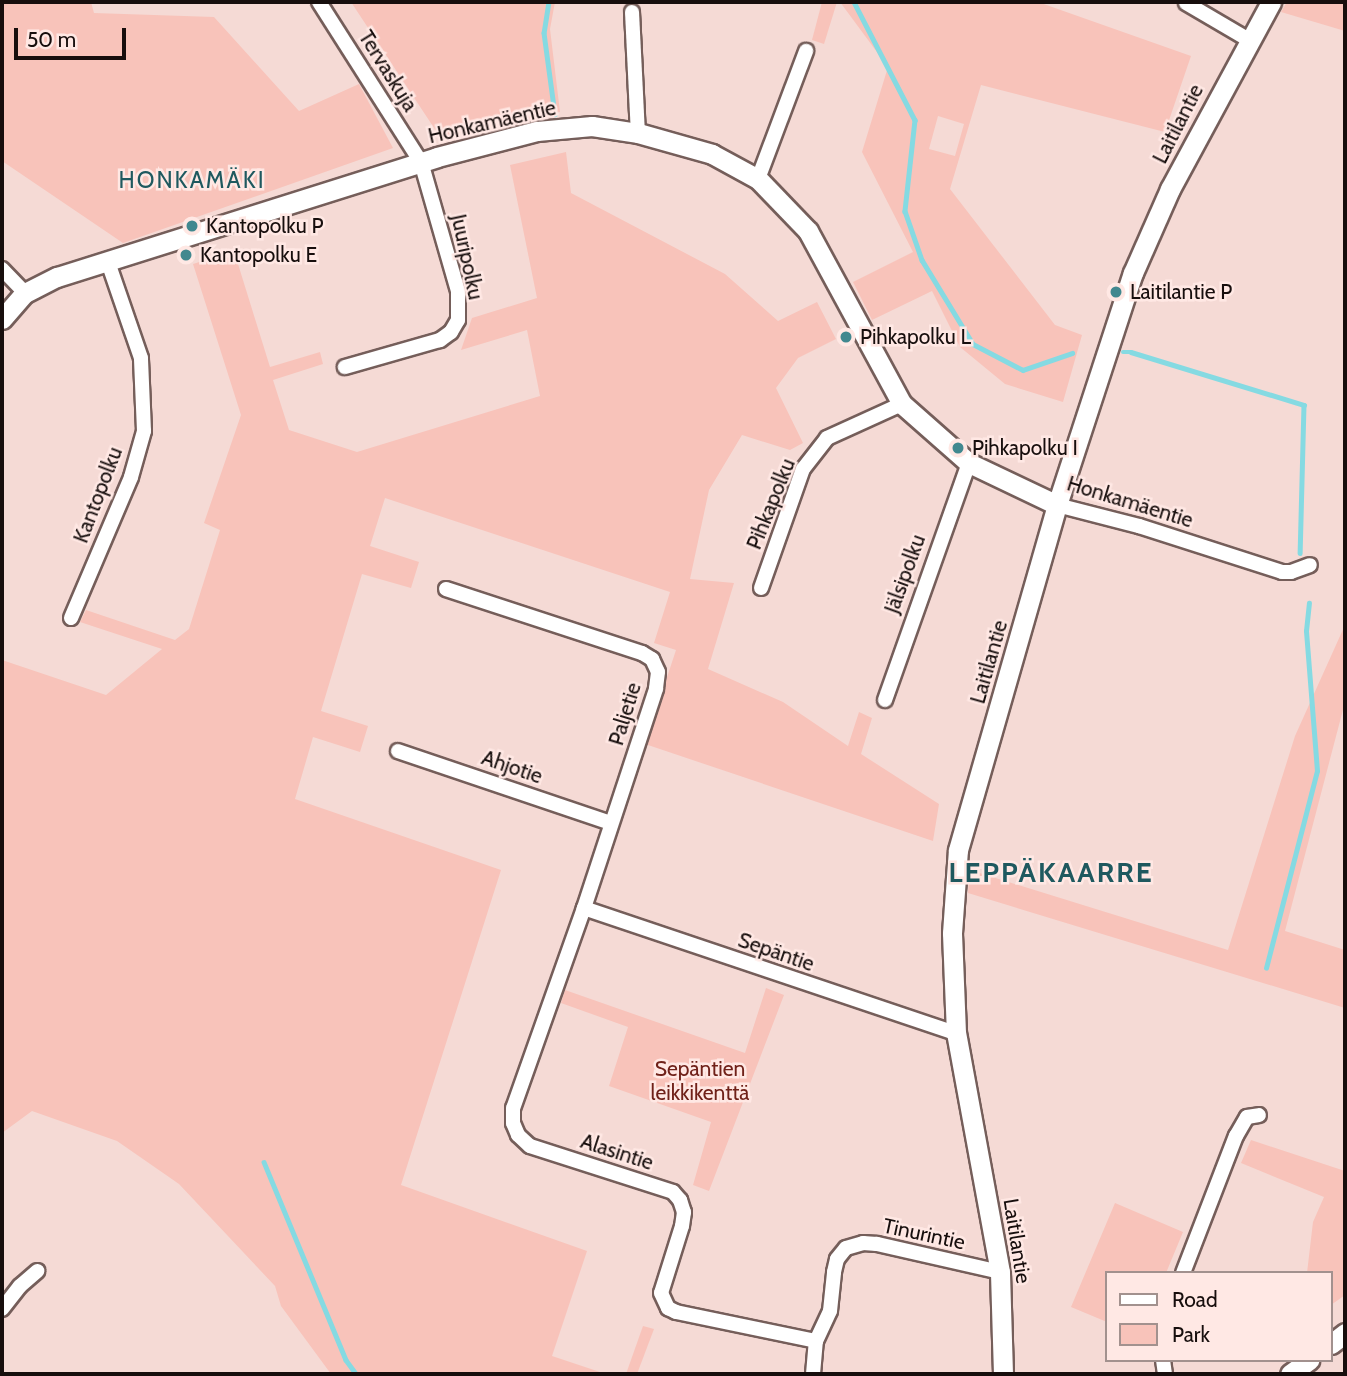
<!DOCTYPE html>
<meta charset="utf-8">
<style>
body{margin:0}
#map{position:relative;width:1347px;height:1376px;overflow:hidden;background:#f5dad5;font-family:Cabin,sans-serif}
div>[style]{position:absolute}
.green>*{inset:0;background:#f8c3ba}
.stream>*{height:4.5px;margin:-2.25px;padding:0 2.25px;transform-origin:2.25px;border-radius:2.25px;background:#85dae2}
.roads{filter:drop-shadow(2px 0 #755e5a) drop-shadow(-2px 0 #755e5a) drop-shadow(0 2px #755e5a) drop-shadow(0 -2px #755e5a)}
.minor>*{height:14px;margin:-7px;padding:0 7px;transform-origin:7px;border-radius:7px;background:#fff}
.tertiary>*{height:19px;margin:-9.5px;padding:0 9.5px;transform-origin:9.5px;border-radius:9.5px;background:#fff}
.dots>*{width:19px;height:19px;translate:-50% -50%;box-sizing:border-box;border:4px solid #ffe8e4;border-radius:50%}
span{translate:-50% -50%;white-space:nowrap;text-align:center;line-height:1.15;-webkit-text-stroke:5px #ffe8e4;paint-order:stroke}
.street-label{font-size:21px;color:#170e0d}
.poi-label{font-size:21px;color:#170e0d}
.left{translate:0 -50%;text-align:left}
.park-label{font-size:21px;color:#702119}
.neighbourhood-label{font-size:23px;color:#1f595f;letter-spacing:2px}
.district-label{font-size:28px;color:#1f595f;font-weight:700;letter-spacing:2px}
.frame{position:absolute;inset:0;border:4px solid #170e0d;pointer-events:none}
.legend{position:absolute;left:1105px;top:1271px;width:228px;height:91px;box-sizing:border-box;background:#ffe8e4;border:2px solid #a2918e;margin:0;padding:9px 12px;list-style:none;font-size:21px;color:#170e0d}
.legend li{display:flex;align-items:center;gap:14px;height:35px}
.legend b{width:35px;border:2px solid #a2918e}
.scale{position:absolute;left:14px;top:28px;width:112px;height:32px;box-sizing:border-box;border:4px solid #170e0d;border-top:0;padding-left:9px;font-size:21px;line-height:24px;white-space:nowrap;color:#170e0d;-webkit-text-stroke:5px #ffe8e4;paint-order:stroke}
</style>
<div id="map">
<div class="green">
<i style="clip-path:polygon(2px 2px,91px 2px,94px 13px,214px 17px,299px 111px,359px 84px,393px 148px,123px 243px,2px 161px)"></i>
<i style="clip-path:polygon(351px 2px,555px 2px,550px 29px,560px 112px,440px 137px)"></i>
<i style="clip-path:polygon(822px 2px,837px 2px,824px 44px,812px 40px)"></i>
<i style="clip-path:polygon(evenodd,840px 2px,1038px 2px,1191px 56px,1165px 132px,981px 85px,950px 189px,1055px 325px,1082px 335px,1063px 402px,1005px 384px,960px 347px,932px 291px,872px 320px,853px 282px,913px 252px,862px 152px,888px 67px,840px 2px,938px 116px,964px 124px,955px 156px,929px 149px,938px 116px)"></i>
<i style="clip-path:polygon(1287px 2px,1345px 2px,1345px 31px,1281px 12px)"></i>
<i style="clip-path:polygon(566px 152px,571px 193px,725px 274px,778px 321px,817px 302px,836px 339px,798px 358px,776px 388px,803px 443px,790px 450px,742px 435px,709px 490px,690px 579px,734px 583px,708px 669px,783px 702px,848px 746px,859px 712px,872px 718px,861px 754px,939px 804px,933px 841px,645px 744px,676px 650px,654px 643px,670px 592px,385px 498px,370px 546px,419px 562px,411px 588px,362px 574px,321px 711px,368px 726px,360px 752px,313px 737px,295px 799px,501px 870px,401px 1185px,587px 1251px,552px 1356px,606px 1374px,331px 1374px,281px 1306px,275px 1286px,179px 1184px,117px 1141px,32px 1111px,2px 1133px,2px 660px,106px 695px,162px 649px,80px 622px,86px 610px,175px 640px,189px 629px,220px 530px,204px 523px,241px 415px,193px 264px,234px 251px,270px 367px,320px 352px,323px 364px,273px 380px,289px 430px,357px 452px,540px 396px,527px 330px,461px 350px,472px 318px,537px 298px,510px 165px)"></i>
<i style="clip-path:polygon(1345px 625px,1345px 702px,1285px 931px,1345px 950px,1345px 1008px,968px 893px,970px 870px,1228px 950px,1295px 736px)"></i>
<i style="clip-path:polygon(766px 988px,784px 995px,709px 1191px,693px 1185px,711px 1122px,609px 1086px,628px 1027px,561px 1003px,565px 990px,745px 1053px)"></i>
<i style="clip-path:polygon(1251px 1140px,1345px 1171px,1345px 1295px,1331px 1305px,1331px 1273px,1307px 1273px,1313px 1222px,1324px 1197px,1241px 1163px)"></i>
<i style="clip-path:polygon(1115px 1203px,1183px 1232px,1166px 1273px,1107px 1273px,1107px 1322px,1071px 1307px)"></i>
<i style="clip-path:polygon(643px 1326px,654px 1329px,637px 1374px,626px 1374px)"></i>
</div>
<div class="stream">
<i style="left:549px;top:2px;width:31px;rotate:99deg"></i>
<i style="left:544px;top:33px;width:82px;rotate:82.3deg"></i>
<i style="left:854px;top:2px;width:133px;rotate:62.7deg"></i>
<i style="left:915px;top:120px;width:92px;rotate:96.3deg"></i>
<i style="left:905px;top:211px;width:52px;rotate:70.9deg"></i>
<i style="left:922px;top:260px;width:98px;rotate:58.7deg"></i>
<i style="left:973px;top:344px;width:56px;rotate:27.5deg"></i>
<i style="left:1023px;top:370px;width:52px;rotate:-19.1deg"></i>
<i style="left:1123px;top:352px;width:8px"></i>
<i style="left:1131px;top:352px;width:181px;rotate:17deg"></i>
<i style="left:1304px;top:405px;width:148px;rotate:91.5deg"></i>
<i style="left:1266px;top:968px;width:203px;rotate:-75.5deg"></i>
<i style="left:1317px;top:771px;width:140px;rotate:-94.5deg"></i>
<i style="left:1306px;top:631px;width:28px;rotate:-84deg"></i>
<i style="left:264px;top:1162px;width:214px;rotate:67.5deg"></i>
<i style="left:346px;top:1360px;width:17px;rotate:54deg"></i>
</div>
<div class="roads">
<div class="minor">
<i style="left:319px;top:2px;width:190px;rotate:57.5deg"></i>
<i style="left:421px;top:162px;width:134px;rotate:74deg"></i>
<i style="left:458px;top:291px;width:29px;rotate:90deg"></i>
<i style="left:458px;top:320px;width:14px;rotate:120deg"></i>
<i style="left:451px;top:332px;width:14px;rotate:144deg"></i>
<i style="left:440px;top:340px;width:99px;rotate:164.1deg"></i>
<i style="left:1186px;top:3px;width:73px;rotate:30.4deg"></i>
<i style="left:632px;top:12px;width:121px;rotate:87.2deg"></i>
<i style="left:758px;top:179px;width:137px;rotate:-69.4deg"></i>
<i style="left:2px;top:269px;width:33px;rotate:46deg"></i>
<i style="left:1057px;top:505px;width:85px;rotate:14.4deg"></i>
<i style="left:1139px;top:526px;width:150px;rotate:17.8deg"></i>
<i style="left:1282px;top:572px;width:9px"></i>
<i style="left:1291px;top:572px;width:20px;rotate:-20deg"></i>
<i style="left:761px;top:588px;width:126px;rotate:-70.6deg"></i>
<i style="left:803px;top:469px;width:39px;rotate:-52deg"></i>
<i style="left:827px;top:438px;width:82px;rotate:-24.4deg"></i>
<i style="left:446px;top:589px;width:206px;rotate:18.1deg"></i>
<i style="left:642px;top:653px;width:12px;rotate:31deg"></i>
<i style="left:652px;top:659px;width:14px;rotate:65deg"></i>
<i style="left:658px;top:672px;width:17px;rotate:97deg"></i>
<i style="left:656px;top:689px;width:231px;rotate:108.2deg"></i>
<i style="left:584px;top:908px;width:212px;rotate:109.5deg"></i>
<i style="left:513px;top:1108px;width:15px;rotate:90deg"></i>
<i style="left:513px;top:1123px;width:13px;rotate:67deg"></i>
<i style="left:518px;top:1135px;width:16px;rotate:43deg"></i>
<i style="left:530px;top:1146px;width:150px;rotate:17.8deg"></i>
<i style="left:673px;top:1192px;width:11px;rotate:49deg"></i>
<i style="left:680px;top:1200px;width:13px;rotate:72deg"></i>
<i style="left:684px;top:1212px;width:14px;rotate:98deg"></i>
<i style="left:682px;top:1226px;width:70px;rotate:107.4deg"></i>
<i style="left:661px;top:1293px;width:17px;rotate:65deg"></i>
<i style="left:668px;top:1308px;width:9px;rotate:27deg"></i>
<i style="left:676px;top:1312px;width:143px;rotate:11.7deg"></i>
<i style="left:71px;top:618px;width:153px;rotate:-66.9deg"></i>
<i style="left:131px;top:477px;width:48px;rotate:-74.2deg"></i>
<i style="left:144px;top:431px;width:73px;rotate:-92.4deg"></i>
<i style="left:141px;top:358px;width:102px;rotate:-109deg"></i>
<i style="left:885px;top:700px;width:251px;rotate:-70.5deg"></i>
<i style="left:398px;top:751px;width:225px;rotate:18.7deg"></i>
<i style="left:584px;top:908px;width:392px;rotate:18.6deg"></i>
<i style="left:1183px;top:1273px;width:147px;rotate:-68.9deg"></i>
<i style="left:1236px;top:1136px;width:22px;rotate:-60deg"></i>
<i style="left:1247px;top:1117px;width:12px;rotate:-9deg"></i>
<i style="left:2px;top:1309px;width:29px;rotate:-52deg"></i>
<i style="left:20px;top:1286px;width:23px;rotate:-41deg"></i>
<i style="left:1163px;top:1360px;width:14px;rotate:82deg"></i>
<i style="left:813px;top:1374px;width:33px;rotate:-85deg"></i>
<i style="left:816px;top:1341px;width:33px;rotate:-65deg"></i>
<i style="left:830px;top:1311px;width:39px;rotate:-84deg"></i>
<i style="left:834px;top:1272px;width:13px;rotate:-77deg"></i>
<i style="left:837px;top:1259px;width:14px;rotate:-51deg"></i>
<i style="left:846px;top:1248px;width:18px;rotate:-16deg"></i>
<i style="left:863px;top:1243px;width:14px;rotate:4deg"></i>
<i style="left:877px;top:1244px;width:126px;rotate:12.8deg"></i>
</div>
<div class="tertiary">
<i style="left:2px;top:319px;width:35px;rotate:-49deg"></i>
<i style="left:25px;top:293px;width:36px;rotate:-27deg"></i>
<i style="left:57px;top:277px;width:398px;rotate:-17.5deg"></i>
<i style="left:437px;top:157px;width:103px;rotate:-14.6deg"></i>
<i style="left:537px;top:131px;width:55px;rotate:-5.2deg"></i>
<i style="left:592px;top:126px;width:47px;rotate:8.7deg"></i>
<i style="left:638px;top:133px;width:77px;rotate:15.8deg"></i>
<i style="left:712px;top:154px;width:52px;rotate:28.5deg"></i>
<i style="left:758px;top:179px;width:72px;rotate:46.1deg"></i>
<i style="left:808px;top:231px;width:197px;rotate:61.5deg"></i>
<i style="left:902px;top:404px;width:89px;rotate:41.4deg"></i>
<i style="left:969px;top:463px;width:98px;rotate:25.5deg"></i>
<i style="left:1331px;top:1344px;width:18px;rotate:-38deg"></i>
<i style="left:1003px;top:1374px;width:102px;rotate:-91.7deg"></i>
<i style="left:1000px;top:1272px;width:243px;rotate:-100.4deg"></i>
<i style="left:956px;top:1033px;width:100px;rotate:-92.3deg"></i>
<i style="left:952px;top:933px;width:83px;rotate:-85.9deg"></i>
<i style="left:958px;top:850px;width:359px;rotate:-74deg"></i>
<i style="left:1057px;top:505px;width:244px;rotate:-71.9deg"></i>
<i style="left:1133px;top:273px;width:92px;rotate:-66.2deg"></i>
<i style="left:1170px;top:189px;width:213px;rotate:-61.6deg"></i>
<i style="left:1290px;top:1374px;width:24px;rotate:-36deg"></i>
</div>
</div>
<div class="dots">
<i style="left:192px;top:226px;background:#41888f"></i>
<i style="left:186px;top:255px;background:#41888f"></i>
<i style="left:1116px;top:292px;background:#41888f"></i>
<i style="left:846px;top:337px;background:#41888f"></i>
<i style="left:958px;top:448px;background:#41888f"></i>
</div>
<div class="street-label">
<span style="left:388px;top:71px;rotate:58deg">Tervaskuja</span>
<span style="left:492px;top:122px;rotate:-13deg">Honkamäentie</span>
<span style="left:1178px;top:124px;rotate:-63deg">Laitilantie</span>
<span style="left:467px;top:257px;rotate:78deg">Juuripolku</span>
<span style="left:98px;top:495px;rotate:-69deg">Kantopolku</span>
<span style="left:1130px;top:502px;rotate:17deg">Honkamäentie</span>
<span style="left:771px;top:504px;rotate:-68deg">Pihkapolku</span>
<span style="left:905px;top:574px;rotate:-70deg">Jälsipolku</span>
<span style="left:989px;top:662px;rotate:-74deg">Laitilantie</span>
<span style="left:625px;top:714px;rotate:-73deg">Paljetie</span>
<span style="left:512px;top:767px;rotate:19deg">Ahjotie</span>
<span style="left:776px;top:952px;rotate:19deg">Sepäntie</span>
<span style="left:617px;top:1152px;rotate:18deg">Alasintie</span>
<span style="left:924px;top:1234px;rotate:12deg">Tinurintie</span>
<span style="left:1017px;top:1241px;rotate:81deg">Laitilantie</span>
</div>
<div class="poi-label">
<span class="left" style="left:206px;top:226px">Kantopolku P</span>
<span class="left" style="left:200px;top:255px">Kantopolku E</span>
<span class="left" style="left:1130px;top:292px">Laitilantie P</span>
<span class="left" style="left:860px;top:337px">Pihkapolku L</span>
<span class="left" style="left:972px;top:448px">Pihkapolku I</span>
</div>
<div class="park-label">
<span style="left:700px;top:1081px">Sepäntien<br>leikkikenttä</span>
</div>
<div class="neighbourhood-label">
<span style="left:192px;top:180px">HONKAMÄKI</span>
</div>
<div class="district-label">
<span style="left:1051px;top:872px">LEPPÄKAARRE</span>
</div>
<div class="frame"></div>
<ul class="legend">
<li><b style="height:9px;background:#fff"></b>Road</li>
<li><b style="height:19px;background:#f8c3ba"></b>Park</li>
</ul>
<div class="scale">50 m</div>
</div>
